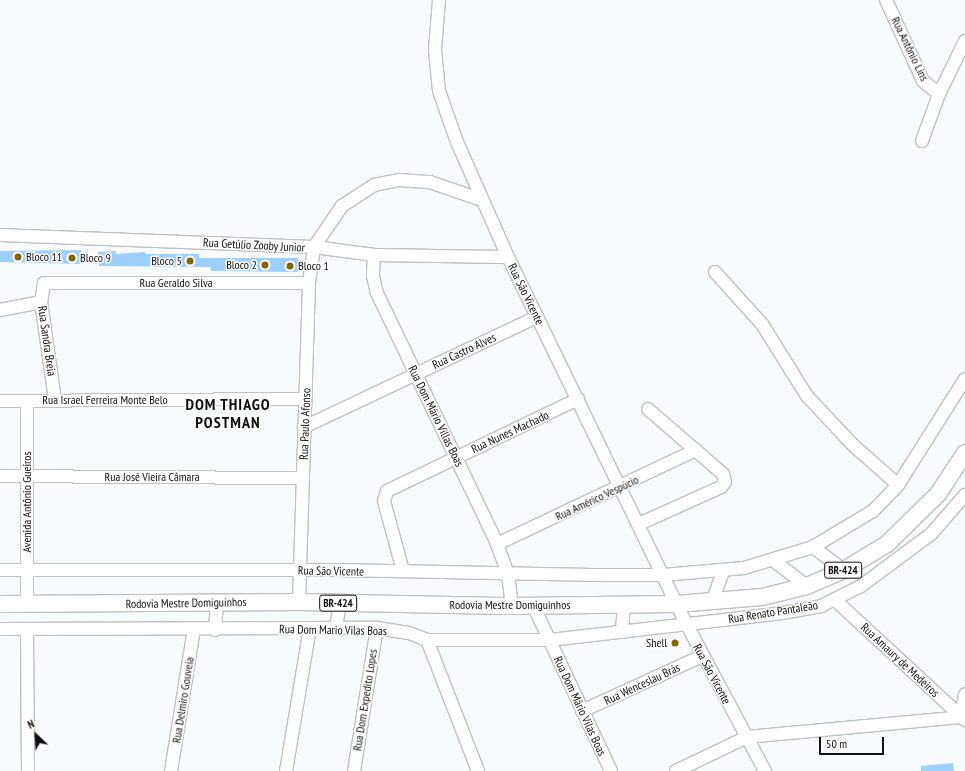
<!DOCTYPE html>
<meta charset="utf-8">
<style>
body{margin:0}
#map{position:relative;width:965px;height:771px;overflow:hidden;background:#f7fbfe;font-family:"PT Sans Narrow",sans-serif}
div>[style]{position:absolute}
.building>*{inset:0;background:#9ccffc}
.roads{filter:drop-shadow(1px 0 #bdc1c4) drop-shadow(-1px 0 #bdc1c4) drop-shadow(0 1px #bdc1c4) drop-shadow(0 -1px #bdc1c4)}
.minor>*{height:12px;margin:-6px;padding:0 6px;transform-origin:6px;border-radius:6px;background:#fff}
.major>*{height:16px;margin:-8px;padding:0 8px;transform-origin:8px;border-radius:8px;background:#fff}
.dots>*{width:11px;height:11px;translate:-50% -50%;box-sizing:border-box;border:2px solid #fff;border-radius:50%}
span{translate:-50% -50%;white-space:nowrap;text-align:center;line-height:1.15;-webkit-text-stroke:3px #fff;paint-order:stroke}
.shield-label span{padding:1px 3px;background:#fff;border:1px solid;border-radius:3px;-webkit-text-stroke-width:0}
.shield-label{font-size:11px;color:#0e0f10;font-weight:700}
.street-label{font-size:12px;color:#0e0f10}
.poi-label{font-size:12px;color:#0e0f10}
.left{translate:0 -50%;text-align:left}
.right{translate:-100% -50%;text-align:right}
.district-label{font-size:16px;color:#0e0f10;font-weight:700;letter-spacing:1px}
.north{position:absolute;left:16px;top:715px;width:40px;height:40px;-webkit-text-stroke:3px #fff;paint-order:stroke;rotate:335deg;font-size:11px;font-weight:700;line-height:16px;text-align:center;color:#0e0f10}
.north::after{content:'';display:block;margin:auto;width:14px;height:18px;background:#0e0f10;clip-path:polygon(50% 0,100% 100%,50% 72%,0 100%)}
.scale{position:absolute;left:819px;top:737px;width:65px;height:18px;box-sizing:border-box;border:2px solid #0e0f10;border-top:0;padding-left:5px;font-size:12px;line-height:14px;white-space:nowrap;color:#0e0f10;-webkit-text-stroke:3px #fff;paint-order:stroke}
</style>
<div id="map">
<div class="building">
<i style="clip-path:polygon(81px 250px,82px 264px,0 262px,0 251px)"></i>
<i style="clip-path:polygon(116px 251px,116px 254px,145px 252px,145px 254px,199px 254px,199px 258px,298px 258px,299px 272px,211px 271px,211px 267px,99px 266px,98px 252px)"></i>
<i style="clip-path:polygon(953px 763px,954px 771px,921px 771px,921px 766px)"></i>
</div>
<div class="roads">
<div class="minor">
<i style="left:439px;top:0;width:50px;rotate:94.6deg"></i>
<i style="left:435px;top:50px;width:41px;rotate:84.4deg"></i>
<i style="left:439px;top:91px;width:54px;rotate:70.6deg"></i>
<i style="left:457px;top:142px;width:126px;rotate:66.1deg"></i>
<i style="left:508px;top:257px;width:409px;rotate:64.1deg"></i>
<i style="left:687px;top:625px;width:166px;rotate:61.9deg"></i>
<i style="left:886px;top:0;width:89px;rotate:65.4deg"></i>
<i style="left:923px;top:81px;width:21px;rotate:39deg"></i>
<i style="left:922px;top:141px;width:50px;rotate:-70.1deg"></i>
<i style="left:939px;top:94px;width:59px;rotate:-63.9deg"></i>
<i style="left:0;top:235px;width:314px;rotate:2.2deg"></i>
<i style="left:314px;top:247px;width:61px;rotate:7.6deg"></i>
<i style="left:374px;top:255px;width:134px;rotate:0.9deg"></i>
<i style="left:374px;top:255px;width:21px;rotate:93deg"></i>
<i style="left:373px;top:276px;width:17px;rotate:77deg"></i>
<i style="left:377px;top:293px;width:278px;rotate:64.4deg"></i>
<i style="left:497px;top:544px;width:32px;rotate:70deg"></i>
<i style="left:508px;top:574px;width:32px;rotate:83deg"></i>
<i style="left:715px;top:272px;width:70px;rotate:47.9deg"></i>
<i style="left:762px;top:324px;width:85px;rotate:58deg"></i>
<i style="left:807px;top:396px;width:67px;rotate:46.8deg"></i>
<i style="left:853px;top:445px;width:60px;rotate:41.6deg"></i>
<i style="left:0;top:310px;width:42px;rotate:-11deg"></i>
<i style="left:55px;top:400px;width:99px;rotate:-98.1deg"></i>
<i style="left:41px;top:302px;width:19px;rotate:-81deg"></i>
<i style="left:44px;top:283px;width:265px"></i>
<i style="left:0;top:401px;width:305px;rotate:-0.4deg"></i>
<i style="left:27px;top:401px;width:203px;rotate:90deg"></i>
<i style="left:304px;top:427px;width:258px;rotate:-25.3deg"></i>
<i style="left:0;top:476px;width:303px;rotate:0.4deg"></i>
<i style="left:639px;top:524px;width:90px;rotate:-24.3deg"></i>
<i style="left:721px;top:487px;width:6px;rotate:-51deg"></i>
<i style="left:725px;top:482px;width:8px;rotate:-104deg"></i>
<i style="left:723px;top:474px;width:99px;rotate:-139.1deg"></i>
<i style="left:497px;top:544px;width:220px;rotate:-25.3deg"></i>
<i style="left:813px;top:547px;width:39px;rotate:37deg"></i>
<i style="left:774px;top:561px;width:41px;rotate:37.1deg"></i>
<i style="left:0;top:570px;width:338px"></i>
<i style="left:338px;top:570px;width:267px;rotate:1.1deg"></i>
<i style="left:605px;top:575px;width:58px"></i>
<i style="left:663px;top:575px;width:81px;rotate:-4.9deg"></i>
<i style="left:744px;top:568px;width:72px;rotate:-16.9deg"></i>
<i style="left:813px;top:547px;width:70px;rotate:-31deg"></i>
<i style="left:873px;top:511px;width:36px;rotate:-46deg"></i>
<i style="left:898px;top:485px;width:125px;rotate:-57.7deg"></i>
<i style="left:403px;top:571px;width:73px;rotate:-105.2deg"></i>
<i style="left:384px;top:501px;width:10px;rotate:-73deg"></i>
<i style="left:387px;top:491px;width:212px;rotate:-25.7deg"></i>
<i style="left:835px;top:600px;width:177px;rotate:42.7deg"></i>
<i style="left:299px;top:602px;width:319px;rotate:-88.2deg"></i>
<i style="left:309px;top:283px;width:36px;rotate:-82deg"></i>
<i style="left:314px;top:247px;width:50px;rotate:-55.7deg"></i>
<i style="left:342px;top:206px;width:38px;rotate:-33deg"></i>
<i style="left:374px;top:185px;width:25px;rotate:-11deg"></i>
<i style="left:399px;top:180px;width:31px;rotate:4deg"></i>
<i style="left:430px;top:182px;width:55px;rotate:19.1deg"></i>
<i style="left:712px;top:602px;width:33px;rotate:-70deg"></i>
<i style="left:533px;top:605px;width:183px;rotate:64.8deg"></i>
<i style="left:336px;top:628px;width:25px;rotate:-81deg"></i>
<i style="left:0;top:629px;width:377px;rotate:-0.2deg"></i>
<i style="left:377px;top:628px;width:32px;rotate:9deg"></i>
<i style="left:409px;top:633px;width:19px;rotate:21deg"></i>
<i style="left:427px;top:640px;width:123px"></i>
<i style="left:550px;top:640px;width:234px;rotate:-6.6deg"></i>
<i style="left:782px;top:613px;width:40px;rotate:-10deg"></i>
<i style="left:821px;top:606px;width:45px;rotate:-26.6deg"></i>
<i style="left:861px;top:586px;width:87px;rotate:-36.6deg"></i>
<i style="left:931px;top:534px;width:52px;rotate:-48.9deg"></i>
<i style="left:27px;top:629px;width:142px;rotate:89.6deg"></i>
<i style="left:215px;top:630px;width:28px;rotate:-86deg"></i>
<i style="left:622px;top:632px;width:28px;rotate:-86deg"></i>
<i style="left:427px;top:640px;width:141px;rotate:68.7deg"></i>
<i style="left:582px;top:711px;width:132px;rotate:-24.6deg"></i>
<i style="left:171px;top:771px;width:144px;rotate:-80.8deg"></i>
<i style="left:286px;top:771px;width:145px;rotate:-80.5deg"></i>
<i style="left:354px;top:771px;width:145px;rotate:-80.9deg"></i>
<i style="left:676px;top:771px;width:79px;rotate:-25.6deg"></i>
<i style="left:747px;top:737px;width:215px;rotate:-5.3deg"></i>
<i style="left:961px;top:717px;width:23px;rotate:-80deg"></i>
</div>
<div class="major">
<i style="left:0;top:604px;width:299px;rotate:-0.4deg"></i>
<i style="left:299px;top:602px;width:213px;rotate:1.1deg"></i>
<i style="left:512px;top:606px;width:164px;rotate:-0.7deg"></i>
<i style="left:676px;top:604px;width:86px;rotate:-4.7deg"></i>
<i style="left:762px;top:597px;width:46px;rotate:-13.7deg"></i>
<i style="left:807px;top:586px;width:40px;rotate:-23.4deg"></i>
<i style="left:844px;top:570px;width:50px;rotate:-31.2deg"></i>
<i style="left:887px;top:544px;width:71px;rotate:-44.4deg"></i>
<i style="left:938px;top:494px;width:49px;rotate:-56.6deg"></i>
</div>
</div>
<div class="dots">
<i style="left:18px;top:257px;background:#856400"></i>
<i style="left:72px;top:258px;background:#856400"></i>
<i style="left:190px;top:261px;background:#856400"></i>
<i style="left:265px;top:265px;background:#856400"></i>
<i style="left:290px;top:266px;background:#856400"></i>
<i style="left:675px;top:643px;background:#856400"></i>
</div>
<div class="shield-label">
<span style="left:843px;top:570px">BR-424</span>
<span style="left:338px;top:603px">BR-424</span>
</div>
<div class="street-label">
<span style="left:910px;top:49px;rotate:64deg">Rua Antônio Lins</span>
<span style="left:254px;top:245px;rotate:3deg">Rua Getúlio Zooby Junior</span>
<span style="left:176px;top:283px">Rua Geraldo Silva</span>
<span style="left:526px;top:294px;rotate:64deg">Rua São Vicente</span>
<span style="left:47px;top:341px;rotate:82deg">Rua Sandra Breia</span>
<span style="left:464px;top:351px;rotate:-25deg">Rua Castro Alves</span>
<span style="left:105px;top:400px">Rua Israel Ferreira Monte Belo</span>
<span style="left:436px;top:416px;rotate:64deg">Rua Dom Mário Villas Boas</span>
<span style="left:305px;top:424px;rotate:-88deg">Rua Paulo Afonso</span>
<span style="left:510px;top:432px;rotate:-25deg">Rua Nunes Machado</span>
<span style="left:152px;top:477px">Rua José Vieira Câmara</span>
<span style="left:597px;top:498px;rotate:-25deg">Rua Américo Vespúcio</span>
<span style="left:27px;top:502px;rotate:-90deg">Avenida Antônio Gueiros</span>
<span style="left:331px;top:571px;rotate:1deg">Rua São Vicente</span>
<span style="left:186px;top:603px;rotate:-1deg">Rodovia Mestre Domiguinhos</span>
<span style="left:510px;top:605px">Rodovia Mestre Domiguinhos</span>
<span style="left:773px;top:612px;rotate:-9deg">Rua Renato Pantaleão</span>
<span style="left:333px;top:630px;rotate:1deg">Rua Dom Mario Vilas Boas</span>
<span style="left:900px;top:660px;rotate:43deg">Rua Amaury de Medeiros</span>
<span style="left:712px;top:674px;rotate:62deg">Rua São Vicente</span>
<span style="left:642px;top:684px;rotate:-25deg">Rua Wenceslau Brás</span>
<span style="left:183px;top:700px;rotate:-81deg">Rua Delmiro Gouveia</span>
<span style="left:365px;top:700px;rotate:-81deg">Rua Dom Expedito Lopes</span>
<span style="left:580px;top:706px;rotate:65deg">Rua Dom Mário Vilas Boas</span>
</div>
<div class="poi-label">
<span class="left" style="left:26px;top:257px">Bloco 11</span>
<span class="left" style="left:80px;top:258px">Bloco 9</span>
<span class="right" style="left:182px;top:261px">Bloco 5</span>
<span class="right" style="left:257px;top:265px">Bloco 2</span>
<span class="left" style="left:298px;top:266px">Bloco 1</span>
<span class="right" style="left:667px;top:643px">Shell</span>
</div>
<div class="district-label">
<span style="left:228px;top:413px">DOM THIAGO<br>POSTMAN</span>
</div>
<div class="north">N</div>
<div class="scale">50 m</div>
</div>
